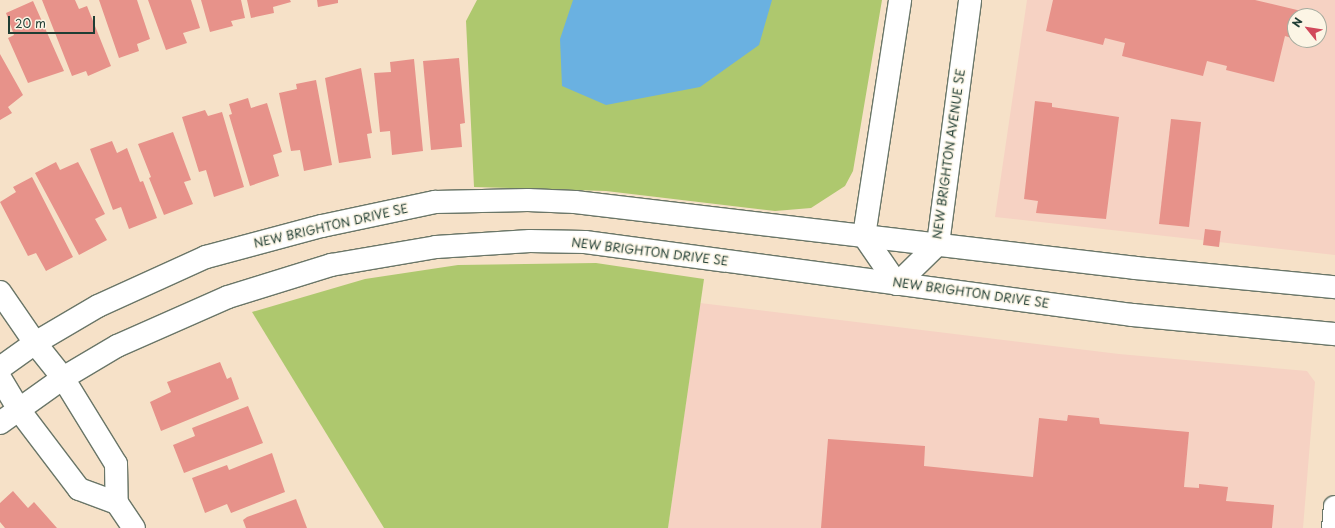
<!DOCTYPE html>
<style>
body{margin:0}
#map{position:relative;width:1335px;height:528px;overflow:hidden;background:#f6e1c8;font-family:"Playpen Sans",sans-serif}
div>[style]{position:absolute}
.built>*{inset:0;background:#f6d2c3}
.green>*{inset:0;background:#aec86e}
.water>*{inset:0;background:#6ab1e1}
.building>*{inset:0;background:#e7928a}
.roads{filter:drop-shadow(1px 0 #6a7668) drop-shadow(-1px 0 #6a7668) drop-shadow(0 1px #6a7668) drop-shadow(0 -1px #6a7668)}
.minor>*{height:22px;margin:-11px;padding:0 11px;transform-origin:11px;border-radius:11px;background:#fff}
span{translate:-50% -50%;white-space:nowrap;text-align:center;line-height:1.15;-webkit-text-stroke:3px #fcf5e5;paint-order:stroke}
.street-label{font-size:12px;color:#1f3d34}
.north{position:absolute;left:1287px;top:8px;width:40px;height:40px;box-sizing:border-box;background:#fcf5e5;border:1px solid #a4ab9e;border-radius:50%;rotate:300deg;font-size:11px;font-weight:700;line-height:16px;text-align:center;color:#1f3d34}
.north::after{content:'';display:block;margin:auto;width:14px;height:18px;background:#d1495b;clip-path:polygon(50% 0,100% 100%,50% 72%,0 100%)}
.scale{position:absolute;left:8px;top:16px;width:87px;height:18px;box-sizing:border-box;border:2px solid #1f3d34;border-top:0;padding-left:5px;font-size:12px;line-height:14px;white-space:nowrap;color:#1f3d34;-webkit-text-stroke:3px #fcf5e5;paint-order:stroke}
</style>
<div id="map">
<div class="built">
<i style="clip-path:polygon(evenodd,1027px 0,1335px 0,1335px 255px,995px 217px,1027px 0,1295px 16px,1319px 16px,1319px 40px,1295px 40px,1295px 16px)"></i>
<i style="clip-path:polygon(700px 303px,1119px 354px,1307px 371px,1315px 382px,1303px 528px,668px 528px)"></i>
</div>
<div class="green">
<i style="clip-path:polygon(477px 0,882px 0,853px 171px,845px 186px,811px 208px,775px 211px,606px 191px,474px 187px,466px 21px)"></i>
<i style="clip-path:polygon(596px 263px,704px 279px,668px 528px,384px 528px,252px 312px,365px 279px,458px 265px)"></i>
</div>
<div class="water">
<i style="clip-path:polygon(573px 0,772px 0,759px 45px,700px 87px,606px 105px,562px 86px,560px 39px)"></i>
</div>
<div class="building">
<i style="clip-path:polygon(42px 0,75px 0,79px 9px,87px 6px,111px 66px,88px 76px,86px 71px,72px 76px)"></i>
<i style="clip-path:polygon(99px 0,137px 0,150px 39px,137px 44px,139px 51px,119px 58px)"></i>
<i style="clip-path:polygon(148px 0,191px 0,200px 28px,183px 33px,187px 43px,166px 50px)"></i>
<i style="clip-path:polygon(201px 0,241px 0,245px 18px,231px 21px,233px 26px,210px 32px)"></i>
<i style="clip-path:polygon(247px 0,290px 0,291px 2px,273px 7px,274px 13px,251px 18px)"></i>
<i style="clip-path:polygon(317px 0,338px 0,338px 3px,318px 7px)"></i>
<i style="clip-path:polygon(1053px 0,1255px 0,1318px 15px,1295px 16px,1295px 39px,1285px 36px,1274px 82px,1226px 70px,1227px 66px,1207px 61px,1203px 76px,1122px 56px,1125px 43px,1105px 38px,1103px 45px,1046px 31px)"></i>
<i style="clip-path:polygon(33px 1px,64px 71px,28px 83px,8px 38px,14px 35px,6px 13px)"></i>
<i style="clip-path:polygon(1319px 16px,1324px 17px,1320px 37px,1319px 37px)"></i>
<i style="clip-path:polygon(0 54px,23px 95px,8px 107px,12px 113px,0 120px)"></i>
<i style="clip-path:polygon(459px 58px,465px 123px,460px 124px,462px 147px,431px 150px,423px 61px)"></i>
<i style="clip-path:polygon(414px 59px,423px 151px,392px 155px,390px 131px,380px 132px,374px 73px,391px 72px,390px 62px)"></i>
<i style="clip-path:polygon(361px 68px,372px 133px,367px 134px,371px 158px,339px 163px,325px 78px)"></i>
<i style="clip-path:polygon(316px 80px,332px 165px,304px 171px,300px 150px,291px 151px,279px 93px,297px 89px,296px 84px)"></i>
<i style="clip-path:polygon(248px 98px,251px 108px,267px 103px,282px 152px,273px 155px,279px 176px,250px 186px,229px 115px,232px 114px,229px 104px)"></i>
<i style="clip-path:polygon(1035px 101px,1052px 103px,1052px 107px,1119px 117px,1106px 219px,1036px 213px,1038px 201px,1024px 199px)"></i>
<i style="clip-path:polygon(205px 110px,208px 116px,222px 112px,244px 187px,214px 197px,206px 170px,199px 172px,182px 117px)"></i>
<i style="clip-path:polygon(1171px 119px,1201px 122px,1189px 227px,1159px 224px)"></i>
<i style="clip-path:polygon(173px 132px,191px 180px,184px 182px,193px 204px,164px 215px,149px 178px,151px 177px,138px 144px)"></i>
<i style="clip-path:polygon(112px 141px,117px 153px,127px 148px,140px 182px,143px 181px,157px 218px,129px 229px,121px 207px,113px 210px,90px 149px)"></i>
<i style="clip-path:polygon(56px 162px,60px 170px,78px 162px,105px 214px,95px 219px,107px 240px,79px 255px,35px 173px)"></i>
<i style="clip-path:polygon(32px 177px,73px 257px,46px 271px,36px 253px,28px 256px,0 202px,16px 192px,13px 187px)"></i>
<i style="clip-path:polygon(1205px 229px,1221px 231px,1219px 247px,1203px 245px)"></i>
<i style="clip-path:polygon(220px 362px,227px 379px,231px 377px,239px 399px,161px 431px,150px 402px,171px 392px,167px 382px)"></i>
<i style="clip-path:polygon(248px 406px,263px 443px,184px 473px,173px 445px,195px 436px,192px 428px)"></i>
<i style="clip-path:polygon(1068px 415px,1099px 418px,1100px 424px,1189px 432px,1184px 487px,1199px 488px,1199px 484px,1228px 487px,1226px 501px,1274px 505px,1272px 528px,821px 528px,828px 439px,925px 446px,924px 466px,1033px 477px,1039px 418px,1067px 421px)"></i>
<i style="clip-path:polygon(272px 453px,285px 492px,231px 513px,227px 504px,205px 513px,192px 478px,227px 465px,229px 470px)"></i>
<i style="clip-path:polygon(13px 491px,28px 508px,34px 502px,57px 528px,5px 528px,0 522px,0 503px)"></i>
<i style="clip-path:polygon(296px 499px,307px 528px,246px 528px,243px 520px,247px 517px)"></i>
</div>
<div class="roads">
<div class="minor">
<i style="left:897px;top:284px;width:57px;rotate:-44.3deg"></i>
<i style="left:938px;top:244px;width:246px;rotate:-82.5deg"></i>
<i style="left:897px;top:284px;width:58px;rotate:-124.5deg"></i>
<i style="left:864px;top:236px;width:239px;rotate:-81.3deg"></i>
<i style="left:0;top:292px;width:62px;rotate:55.5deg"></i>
<i style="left:35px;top:343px;width:45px;rotate:51.3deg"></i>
<i style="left:63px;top:378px;width:101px;rotate:58.4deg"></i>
<i style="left:116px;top:464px;width:39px;rotate:89deg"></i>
<i style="left:117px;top:503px;width:30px;rotate:56deg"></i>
<i style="left:0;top:368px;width:43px;rotate:-35.5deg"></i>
<i style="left:35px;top:343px;width:73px;rotate:-30.4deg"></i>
<i style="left:98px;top:306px;width:119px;rotate:-24.4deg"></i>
<i style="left:206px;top:257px;width:120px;rotate:-15deg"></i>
<i style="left:322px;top:226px;width:116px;rotate:-12deg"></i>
<i style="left:435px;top:202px;width:93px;rotate:-1.2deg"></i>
<i style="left:528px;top:200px;width:47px;rotate:2.4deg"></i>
<i style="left:575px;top:202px;width:565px;rotate:6.71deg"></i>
<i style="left:1136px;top:268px;width:200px;rotate:5.5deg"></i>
<i style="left:0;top:378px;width:37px;rotate:59deg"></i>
<i style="left:19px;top:410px;width:99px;rotate:52.8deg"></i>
<i style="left:79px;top:489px;width:40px;rotate:20.2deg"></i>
<i style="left:0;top:423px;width:77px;rotate:-35.5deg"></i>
<i style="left:63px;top:378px;width:63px;rotate:-30.7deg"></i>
<i style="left:117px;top:346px;width:121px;rotate:-23.8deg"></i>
<i style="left:228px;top:297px;width:108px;rotate:-17.3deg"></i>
<i style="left:331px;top:265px;width:107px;rotate:-9.7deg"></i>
<i style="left:436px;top:247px;width:94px;rotate:-3.7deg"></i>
<i style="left:530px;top:241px;width:55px;rotate:1deg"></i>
<i style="left:585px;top:242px;width:553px;rotate:7.59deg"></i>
<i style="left:1133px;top:315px;width:203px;rotate:5.4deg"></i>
<i style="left:1333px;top:528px;width:21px;rotate:-85deg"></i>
</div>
</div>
<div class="street-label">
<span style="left:949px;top:154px;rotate:-82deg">NEW BRIGHTON AVENUE SE</span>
<span style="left:331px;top:226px;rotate:-13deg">NEW BRIGHTON DRIVE SE</span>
<span style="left:650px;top:252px;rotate:7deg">NEW BRIGHTON DRIVE SE</span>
<span style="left:971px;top:293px;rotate:8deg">NEW BRIGHTON DRIVE SE</span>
</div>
<div class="north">N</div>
<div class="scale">20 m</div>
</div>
